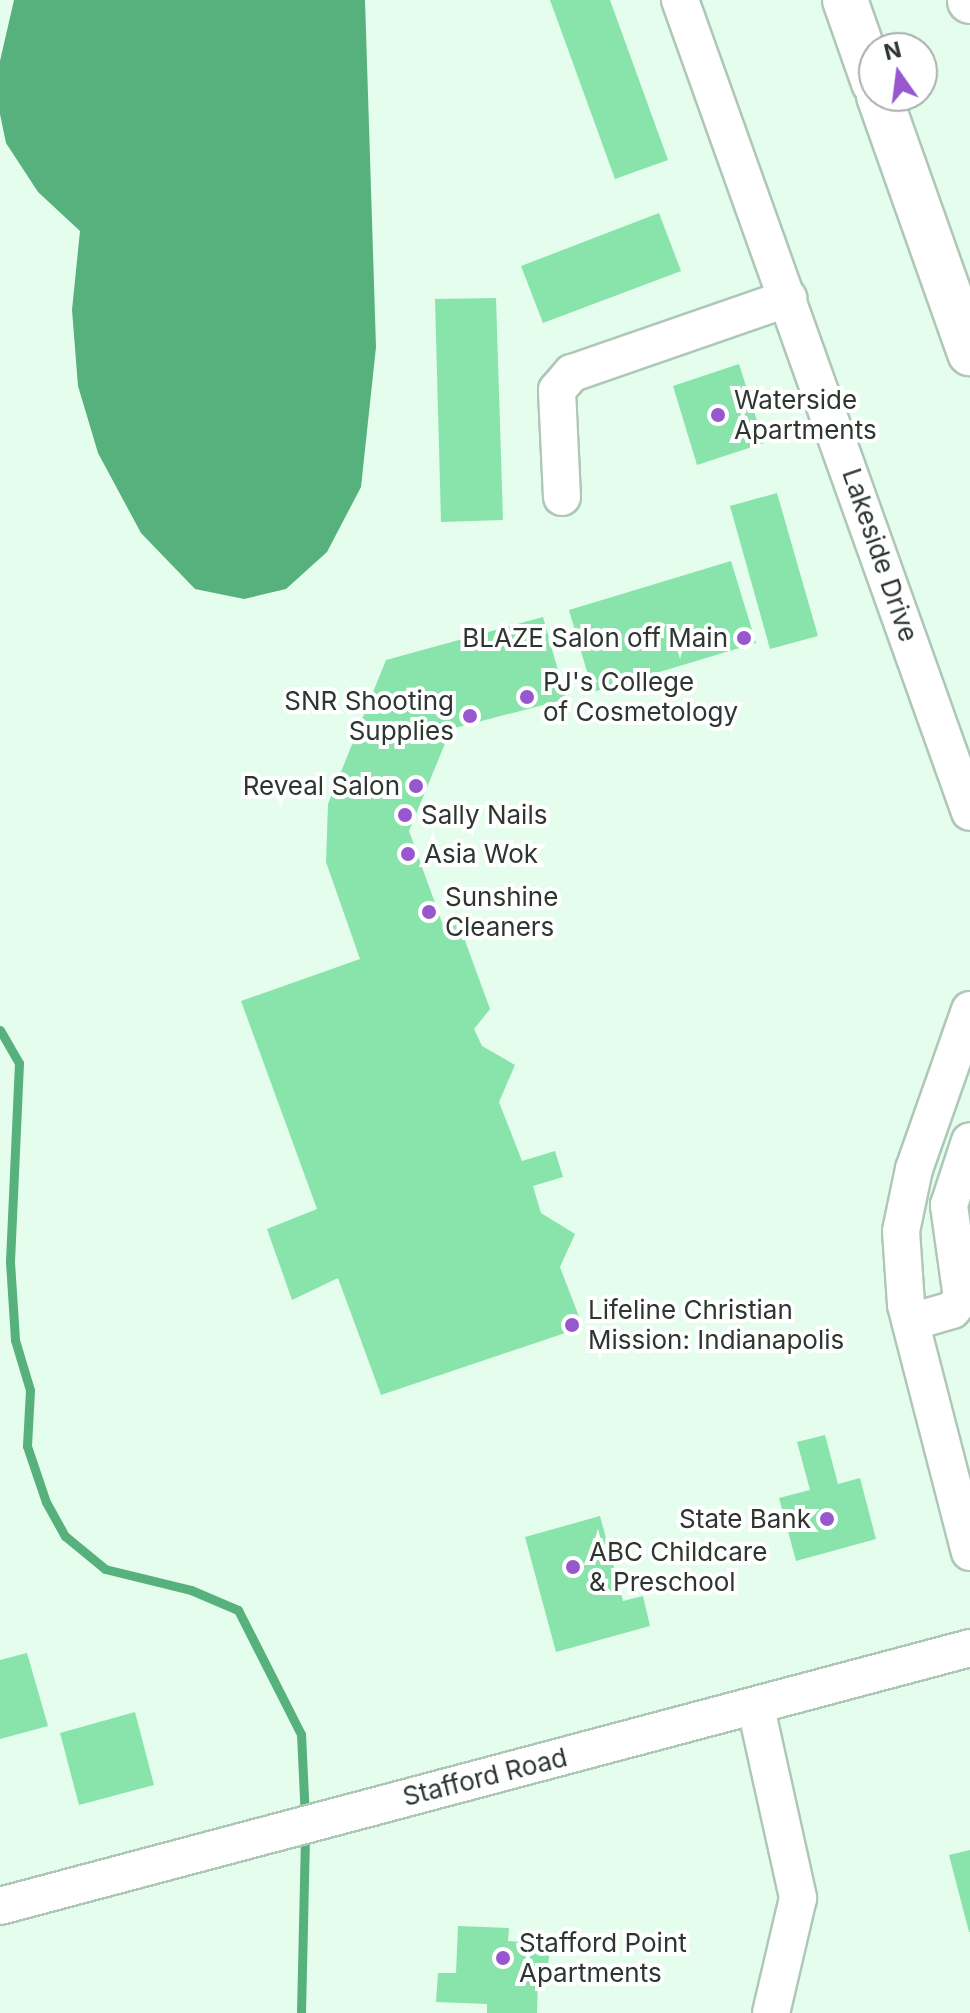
<!DOCTYPE html>
<style>
body{margin:0}
#map{position:relative;width:970px;height:2013px;overflow:hidden;background:#e4fdec;font-family:Inter,sans-serif}
div>[style]{position:absolute}
.water>*{inset:0;background:#57b17c}
.stream>*{height:9px;margin:-4.5px;padding:0 4.5px;transform-origin:4.5px;border-radius:4.5px;background:#57b17c}
.building>*{inset:0;background:#89e4ac}
.roads{filter:drop-shadow(2px 0 #afc7b7) drop-shadow(-2px 0 #afc7b7) drop-shadow(0 2px #afc7b7) drop-shadow(0 -2px #afc7b7)}
.minor>*{height:36px;margin:-18px;padding:0 18px;transform-origin:18px;border-radius:18px;background:#fff}
.major>*{height:44px;margin:-22px;padding:0 22px;transform-origin:22px;border-radius:22px;background:#fff}
.dots>*{width:22px;height:22px;translate:-50% -50%;box-sizing:border-box;border:4px solid #fff;border-radius:50%}
span{translate:-50% -50%;white-space:nowrap;text-align:center;line-height:1.15;-webkit-text-stroke:8px #fff;paint-order:stroke}
.poi-label{font-size:26px;color:#2d3630}
.left{translate:0 -50%;text-align:left}
.right{translate:-100% -50%;text-align:right}
.street-label{font-size:26px;color:#2d3630}
.north{position:absolute;left:858px;top:32px;width:80px;height:80px;box-sizing:border-box;background:#fff;border:2px solid #abafac;border-radius:50%;rotate:346deg;font-size:22px;font-weight:700;line-height:32px;text-align:center;color:#2d3630}
.north::after{content:'';display:block;margin:auto;width:28px;height:36px;background:#9758cf;clip-path:polygon(50% 0,100% 100%,50% 72%,0 100%)}
</style>
<div id="map">
<div class="water">
<i style="clip-path:polygon(14px 0,365px 0,376px 347px,361px 487px,327px 552px,286px 589px,244px 599px,195px 589px,141px 533px,98px 453px,78px 386px,72px 310px,80px 231px,38px 192px,6px 143px,0 114px,0 61px)"></i>
</div>
<div class="stream">
<i style="left:0;top:1030px;width:38px;rotate:60deg"></i>
<i style="left:19px;top:1063px;width:199px;rotate:92.6deg"></i>
<i style="left:10px;top:1262px;width:78px;rotate:86.3deg"></i>
<i style="left:15px;top:1340px;width:52px;rotate:73.3deg"></i>
<i style="left:30px;top:1390px;width:56px;rotate:93.1deg"></i>
<i style="left:27px;top:1446px;width:59px;rotate:71.3deg"></i>
<i style="left:46px;top:1502px;width:39px;rotate:61deg"></i>
<i style="left:65px;top:1536px;width:52px;rotate:39.5deg"></i>
<i style="left:105px;top:1569px;width:89px;rotate:13.7deg"></i>
<i style="left:191px;top:1590px;width:51px;rotate:23.1deg"></i>
<i style="left:238px;top:1610px;width:139px;rotate:63.1deg"></i>
<i style="left:301px;top:1734px;width:84px;rotate:87.3deg"></i>
<i style="left:301px;top:2013px;width:181px;rotate:-88.7deg"></i>
</div>
<div class="building">
<i style="clip-path:polygon(550px 0,610px 0,668px 160px,615px 179px)"></i>
<i style="clip-path:polygon(659px 213px,681px 271px,543px 323px,521px 266px)"></i>
<i style="clip-path:polygon(496px 298px,503px 520px,441px 522px,435px 299px)"></i>
<i style="clip-path:polygon(739px 364px,764px 443px,697px 465px,673px 386px)"></i>
<i style="clip-path:polygon(777px 493px,818px 636px,770px 649px,730px 506px)"></i>
<i style="clip-path:polygon(731px 561px,756px 643px,593px 692px,569px 610px)"></i>
<i style="clip-path:polygon(543px 617px,566px 699px,451px 729px,409px 831px,444px 928px,459px 924px,490px 1009px,474px 1029px,482px 1046px,515px 1065px,499px 1102px,522px 1161px,555px 1151px,563px 1177px,533px 1186px,541px 1213px,575px 1234px,560px 1267px,583px 1327px,381px 1395px,338px 1278px,292px 1300px,267px 1229px,317px 1209px,241px 1001px,360px 959px,326px 862px,328px 804px,386px 660px)"></i>
<i style="clip-path:polygon(825px 1435px,838px 1484px,860px 1478px,876px 1539px,796px 1561px,779px 1498px,810px 1490px,797px 1442px)"></i>
<i style="clip-path:polygon(600px 1516px,623px 1601px,643px 1596px,650px 1626px,556px 1652px,525px 1537px)"></i>
<i style="clip-path:polygon(27px 1653px,48px 1726px,0 1739px,0 1660px)"></i>
<i style="clip-path:polygon(135px 1712px,154px 1785px,79px 1805px,60px 1733px)"></i>
<i style="clip-path:polygon(970px 1850px,970px 1932px,969px 1932px,949px 1855px)"></i>
<i style="clip-path:polygon(458px 1926px,509px 1928px,508px 1941px,551px 1944px,547px 1971px,538px 1979px,537px 2013px,487px 2013px,487px 2004px,436px 2002px,438px 1973px,456px 1973px)"></i>
</div>
<div class="roads">
<div class="minor">
<i style="left:680px;top:0;width:862px;rotate:70.35deg"></i>
<i style="left:562px;top:497px;width:107px;rotate:-92.7deg"></i>
<i style="left:557px;top:390px;width:23px;rotate:-49deg"></i>
<i style="left:572px;top:373px;width:229px;rotate:-19.1deg"></i>
<i style="left:970px;top:1010px;width:169px;rotate:109.4deg"></i>
<i style="left:914px;top:1169px;width:63px;rotate:101.8deg"></i>
<i style="left:901px;top:1231px;width:74px;rotate:86.1deg"></i>
<i style="left:906px;top:1305px;width:255px;rotate:75.5deg"></i>
<i style="left:911px;top:1322px;width:43px;rotate:-16.3deg"></i>
<i style="left:952px;top:1310px;width:16px;rotate:-50deg"></i>
<i style="left:962px;top:1298px;width:94px;rotate:-98deg"></i>
<i style="left:949px;top:1205px;width:67px;rotate:-71.8deg"></i>
<i style="left:756px;top:1708px;width:195px;rotate:77.5deg"></i>
<i style="left:798px;top:1898px;width:118px;rotate:103.2deg"></i>
<i style="left:0;top:1906px;width:1004px;rotate:-14.89deg"></i>
</div>
<div class="major">
<i style="left:845px;top:0;width:88px;rotate:70.7deg"></i>
<i style="left:970px;top:0;width:1px;rotate:90deg"></i>
<i style="left:879px;top:96px;width:273px;rotate:70.5deg"></i>
</div>
</div>
<div class="dots">
<i style="left:718px;top:415px;background:#9758cf"></i>
<i style="left:744px;top:638px;background:#9758cf"></i>
<i style="left:527px;top:697px;background:#9758cf"></i>
<i style="left:470px;top:716px;background:#9758cf"></i>
<i style="left:416px;top:786px;background:#9758cf"></i>
<i style="left:405px;top:815px;background:#9758cf"></i>
<i style="left:408px;top:854px;background:#9758cf"></i>
<i style="left:429px;top:912px;background:#9758cf"></i>
<i style="left:572px;top:1325px;background:#9758cf"></i>
<i style="left:827px;top:1519px;background:#9758cf"></i>
<i style="left:573px;top:1567px;background:#9758cf"></i>
<i style="left:503px;top:1958px;background:#9758cf"></i>
</div>
<div class="poi-label">
<span class="left" style="left:734px;top:415px">Waterside<br>Apartments</span>
<span class="right" style="left:728px;top:638px">BLAZE Salon off Main</span>
<span class="left" style="left:543px;top:697px">PJ's College<br>of Cosmetology</span>
<span class="right" style="left:454px;top:716px">SNR Shooting<br>Supplies</span>
<span class="right" style="left:400px;top:786px">Reveal Salon</span>
<span class="left" style="left:421px;top:815px">Sally Nails</span>
<span class="left" style="left:424px;top:854px">Asia Wok</span>
<span class="left" style="left:445px;top:912px">Sunshine<br>Cleaners</span>
<span class="left" style="left:588px;top:1325px">Lifeline Christian<br>Mission: Indianapolis</span>
<span class="right" style="left:811px;top:1519px">State Bank</span>
<span class="left" style="left:589px;top:1567px">ABC Childcare<br>&amp; Preschool</span>
<span class="left" style="left:519px;top:1958px">Stafford Point<br>Apartments</span>
</div>
<div class="street-label">
<span style="left:880px;top:555px;rotate:71deg">Lakeside Drive</span>
<span style="left:485px;top:1777px;rotate:-14deg">Stafford Road</span>
</div>
<div class="north">N</div>
</div>
